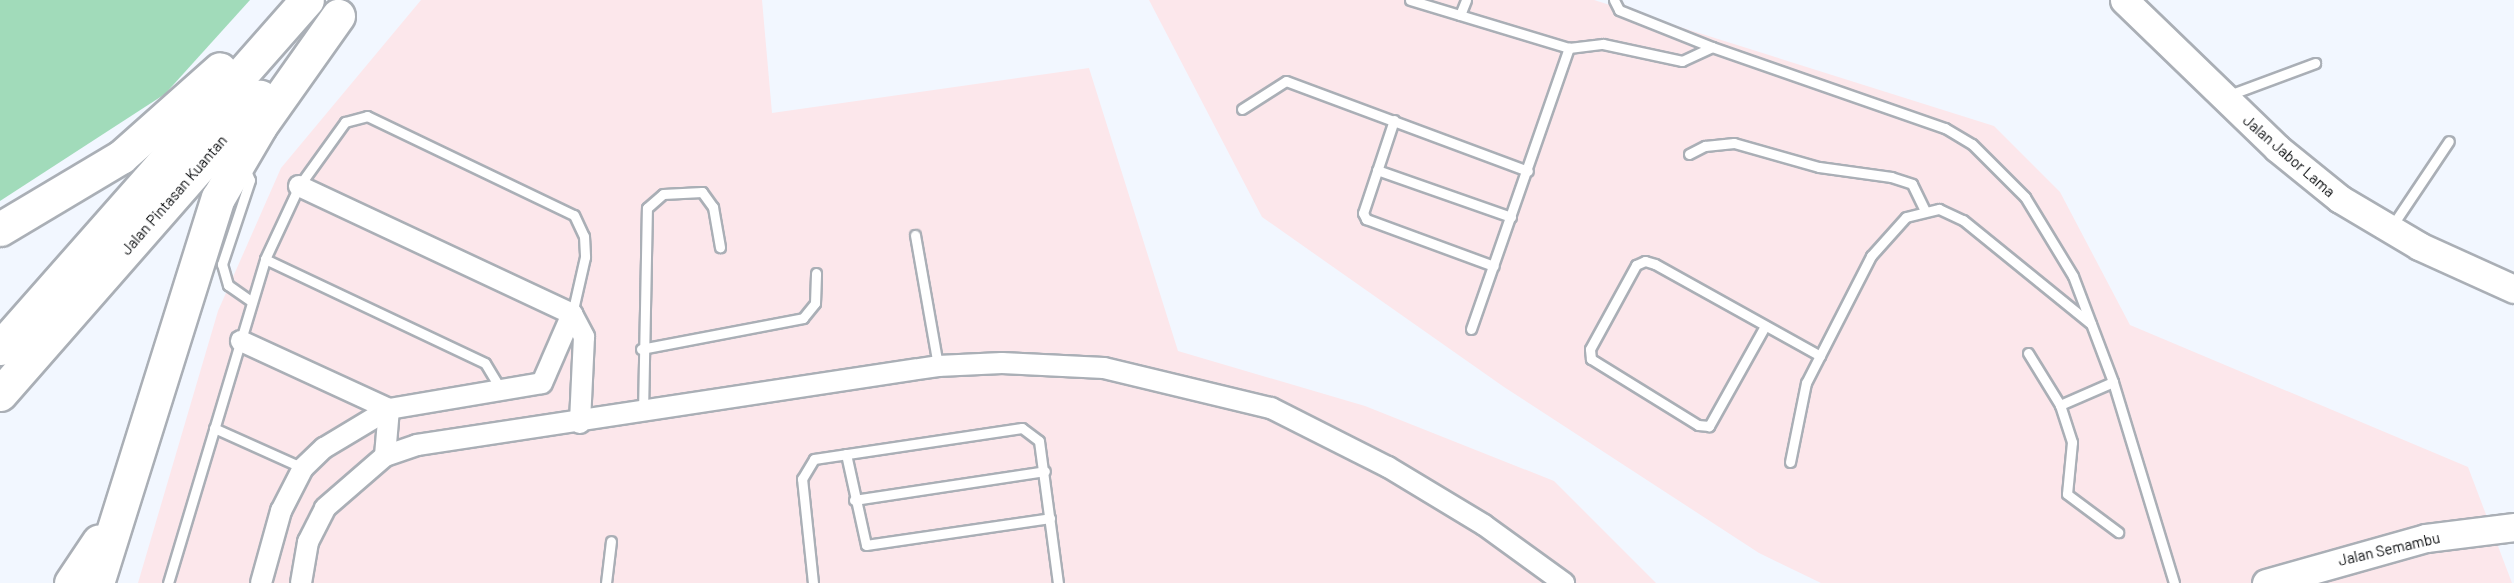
<!DOCTYPE html>
<style>
body{margin:0}
#map{position:relative;width:2514px;height:583px;overflow:hidden;background:#f2f7ff;font-family:Barlow,sans-serif}
div>[style]{position:absolute}
.industrial>*{inset:0;background:#fce7eb}
.green>*{inset:0;background:#a1dbba}
.roads{filter:drop-shadow(2px 0 #aaafb6) drop-shadow(-2px 0 #aaafb6) drop-shadow(0 2px #aaafb6) drop-shadow(0 -2px #aaafb6)}
.lane>*{height:9px;margin:-4.5px;padding:0 4.5px;transform-origin:4.5px;border-radius:4.5px;background:#fff}
.street>*{height:20px;margin:-10px;padding:0 10px;transform-origin:10px;border-radius:10px;background:#fff}
.secondary>*{height:27px;margin:-13.5px;padding:0 13.5px;transform-origin:13.5px;border-radius:13.5px;background:#fff}
.highway>*{height:33px;margin:-16.5px;padding:0 16.5px;transform-origin:16.5px;border-radius:16.5px;background:#fff}
span{translate:-50% -50%;white-space:nowrap;text-align:center;line-height:1.15;-webkit-text-stroke:6px #fff;paint-order:stroke}
.street-label{font-size:15px;color:#0a0c0e}
</style>
<div id="map">
<div class="industrial">
<i style="clip-path:polygon(421px 0,762px 0,772px 113px,1089px 68px,1178px 351px,1365px 406px,1554px 481px,1656px 583px,138px 583px,218px 311px,281px 168px)"></i>
<i style="clip-path:polygon(1149px 0,1594px 0,1994px 126px,2060px 192px,2130px 325px,2468px 467px,2512px 583px,1821px 583px,1759px 553px,1504px 387px,1262px 217px)"></i>
</div>
<div class="green">
<i style="clip-path:polygon(0 0,250px 0,165px 94px,0 201px)"></i>
</div>
<div class="roads">
<div class="lane">
<i style="left:1410px;top:0;width:166px;rotate:16.8deg"></i>
<i style="left:1569px;top:48px;width:34px;rotate:-7deg"></i>
<i style="left:1603px;top:44px;width:81px;rotate:12.1deg"></i>
<i style="left:1682px;top:61px;width:33px;rotate:-25deg"></i>
<i style="left:1712px;top:47px;width:247px;rotate:19.2deg"></i>
<i style="left:1945px;top:128px;width:31px;rotate:31deg"></i>
<i style="left:1972px;top:144px;width:75px;rotate:45deg"></i>
<i style="left:2025px;top:197px;width:92px;rotate:58.7deg"></i>
<i style="left:2073px;top:276px;width:113px;rotate:69.3deg"></i>
<i style="left:2113px;top:382px;width:210px;rotate:73.1deg"></i>
<i style="left:1614px;top:0;width:11px;rotate:63deg"></i>
<i style="left:1619px;top:10px;width:100px;rotate:21.7deg"></i>
<i style="left:1460px;top:15px;width:16px;rotate:-68deg"></i>
<i style="left:2229px;top:95px;width:92px;rotate:-20.4deg"></i>
<i style="left:1242px;top:109px;width:52px;rotate:-32.5deg"></i>
<i style="left:1286px;top:81px;width:258px;rotate:20.4deg"></i>
<i style="left:1394px;top:120px;width:98px;rotate:108.4deg"></i>
<i style="left:1363px;top:213px;width:7px;rotate:63deg"></i>
<i style="left:1366px;top:219px;width:136px;rotate:20.2deg"></i>
<i style="left:1689px;top:154px;width:18px;rotate:-27deg"></i>
<i style="left:1705px;top:146px;width:29px;rotate:-6deg"></i>
<i style="left:1734px;top:143px;width:88px;rotate:15.8deg"></i>
<i style="left:1819px;top:167px;width:73px;rotate:7.9deg"></i>
<i style="left:1891px;top:177px;width:22px;rotate:18deg"></i>
<i style="left:1912px;top:184px;width:28px;rotate:64deg"></i>
<i style="left:244px;top:166px;width:15px;rotate:67deg"></i>
<i style="left:250px;top:180px;width:89px;rotate:108.4deg"></i>
<i style="left:222px;top:264px;width:22px;rotate:74deg"></i>
<i style="left:228px;top:285px;width:29px;rotate:35deg"></i>
<i style="left:1377px;top:170px;width:142px;rotate:19.3deg"></i>
<i style="left:2392px;top:226px;width:102px;rotate:-56.2deg"></i>
<i style="left:915px;top:235px;width:133px;rotate:80deg"></i>
<i style="left:265px;top:259px;width:243px;rotate:25.3deg"></i>
<i style="left:485px;top:363px;width:31px;rotate:59deg"></i>
<i style="left:1765px;top:326px;width:115px;rotate:119.2deg"></i>
<i style="left:1709px;top:426px;width:11px;rotate:-175deg"></i>
<i style="left:1698px;top:425px;width:126px;rotate:-148.3deg"></i>
<i style="left:1591px;top:359px;width:10px;rotate:-96deg"></i>
<i style="left:1590px;top:349px;width:96px;rotate:-61.3deg"></i>
<i style="left:1636px;top:265px;width:10px;rotate:-24deg"></i>
<i style="left:1645px;top:261px;width:10px;rotate:17deg"></i>
<i style="left:1655px;top:264px;width:189px;rotate:29.1deg"></i>
<i style="left:1471px;top:329px;width:298px;rotate:-70.8deg"></i>
<i style="left:641px;top:349px;width:165px;rotate:-10.8deg"></i>
<i style="left:803px;top:318px;width:19px;rotate:-51deg"></i>
<i style="left:815px;top:303px;width:30px;rotate:-88deg"></i>
<i style="left:2028px;top:353px;width:61px;rotate:58.4deg"></i>
<i style="left:2113px;top:382px;width:58px;rotate:156.5deg"></i>
<i style="left:2060px;top:405px;width:39px;rotate:72deg"></i>
<i style="left:2072px;top:442px;width:52px;rotate:95.5deg"></i>
<i style="left:2067px;top:494px;width:64px;rotate:36.7deg"></i>
<i style="left:643px;top:413px;width:205px;rotate:-88.9deg"></i>
<i style="left:647px;top:208px;width:21px;rotate:-41deg"></i>
<i style="left:663px;top:194px;width:39px;rotate:-3deg"></i>
<i style="left:702px;top:192px;width:19px;rotate:54deg"></i>
<i style="left:713px;top:207px;width:41px;rotate:80.1deg"></i>
<i style="left:214px;top:428px;width:98px;rotate:24.2deg"></i>
<i style="left:846px;top:454px;width:93px;rotate:77.6deg"></i>
<i style="left:866px;top:545px;width:186px;rotate:-8.3deg"></i>
<i style="left:1790px;top:462px;width:81px;rotate:-78.6deg"></i>
<i style="left:1806px;top:383px;width:143px;rotate:-62.9deg"></i>
<i style="left:1871px;top:256px;width:52px;rotate:-48.1deg"></i>
<i style="left:1906px;top:217px;width:34px;rotate:-14deg"></i>
<i style="left:1939px;top:209px;width:26px;rotate:25deg"></i>
<i style="left:1963px;top:220px;width:165px;rotate:39.1deg"></i>
<i style="left:854px;top:500px;width:193px;rotate:-8.6deg"></i>
<i style="left:168px;top:583px;width:338px;rotate:-73.3deg"></i>
<i style="left:265px;top:259px;width:81px;rotate:-65deg"></i>
<i style="left:299px;top:186px;width:79px;rotate:-54.3deg"></i>
<i style="left:345px;top:122px;width:23px;rotate:-15deg"></i>
<i style="left:367px;top:116px;width:229px;rotate:25.6deg"></i>
<i style="left:574px;top:215px;width:23px;rotate:65deg"></i>
<i style="left:584px;top:236px;width:21px;rotate:87deg"></i>
<i style="left:585px;top:257px;width:58px;rotate:102.8deg"></i>
<i style="left:606px;top:583px;width:42px;rotate:-83.2deg"></i>
<i style="left:813px;top:583px;width:105px;rotate:-96deg"></i>
<i style="left:802px;top:479px;width:23px;rotate:-59deg"></i>
<i style="left:814px;top:459px;width:210px;rotate:-8.5deg"></i>
<i style="left:1022px;top:428px;width:21px;rotate:37deg"></i>
<i style="left:1039px;top:441px;width:143px;rotate:82.4deg"></i>
</div>
<div class="street">
<i style="left:299px;top:186px;width:302px;rotate:25.1deg"></i>
<i style="left:572px;top:314px;width:26px;rotate:62deg"></i>
<i style="left:584px;top:337px;width:86px;rotate:92.7deg"></i>
<i style="left:241px;top:341px;width:163px;rotate:24.7deg"></i>
<i style="left:389px;top:409px;width:47px;rotate:94.9deg"></i>
<i style="left:261px;top:583px;width:75px;rotate:-74.5deg"></i>
<i style="left:281px;top:511px;width:48px;rotate:-62.9deg"></i>
<i style="left:303px;top:468px;width:29px;rotate:-44deg"></i>
<i style="left:324px;top:448px;width:76px;rotate:-31deg"></i>
<i style="left:389px;top:409px;width:155px;rotate:-9.6deg"></i>
<i style="left:542px;top:383px;width:75px;rotate:-66.5deg"></i>
<i style="left:301px;top:583px;width:42px;rotate:-80.3deg"></i>
<i style="left:308px;top:542px;width:38px;rotate:-63deg"></i>
<i style="left:325px;top:508px;width:79px;rotate:-40.9deg"></i>
<i style="left:385px;top:456px;width:34px;rotate:-19deg"></i>
<i style="left:417px;top:445px;width:527px;rotate:-8.62deg"></i>
<i style="left:938px;top:366px;width:64px;rotate:-2.7deg"></i>
<i style="left:1002px;top:363px;width:102px;rotate:2.8deg"></i>
<i style="left:1104px;top:368px;width:172px;rotate:13.5deg"></i>
<i style="left:1271px;top:408px;width:131px;rotate:26.8deg"></i>
<i style="left:1388px;top:467px;width:112px;rotate:31.1deg"></i>
<i style="left:1484px;top:525px;width:99px;rotate:35.9deg"></i>
</div>
<div class="secondary">
<i style="left:2124px;top:0;width:213px;rotate:44deg"></i>
<i style="left:2277px;top:148px;width:81px;rotate:39deg"></i>
<i style="left:2340px;top:199px;width:92px;rotate:30.7deg"></i>
<i style="left:2419px;top:246px;width:104px;rotate:24.4deg"></i>
<i style="left:2266px;top:583px;width:166px;rotate:-15.7deg"></i>
<i style="left:2426px;top:538px;width:89px;rotate:-7.1deg"></i>
</div>
<div class="highway">
<i style="left:0;top:229px;width:141px;rotate:-30.8deg"></i>
<i style="left:121px;top:157px;width:132px;rotate:-41.6deg"></i>
<i style="left:0;top:348px;width:464px;rotate:-48.6deg"></i>
<i style="left:0;top:394px;width:395px;rotate:-48.8deg"></i>
<i style="left:71px;top:583px;width:50px;rotate:-56.3deg"></i>
<i style="left:97px;top:583px;width:404px;rotate:-72.6deg"></i>
<i style="left:218px;top:198px;width:83px;rotate:-59.7deg"></i>
<i style="left:260px;top:126px;width:135px;rotate:-54.7deg"></i>
</div>
</div>
<div class="street-label">
<span style="left:2289px;top:156px;rotate:41deg">Jalan Jabor Lama</span>
<span style="left:174px;top:195px;rotate:-49deg">Jalan Pintasan Kuantan</span>
<span style="left:2389px;top:549px;rotate:-13deg">Jalan Semambu</span>
</div>
</div>
